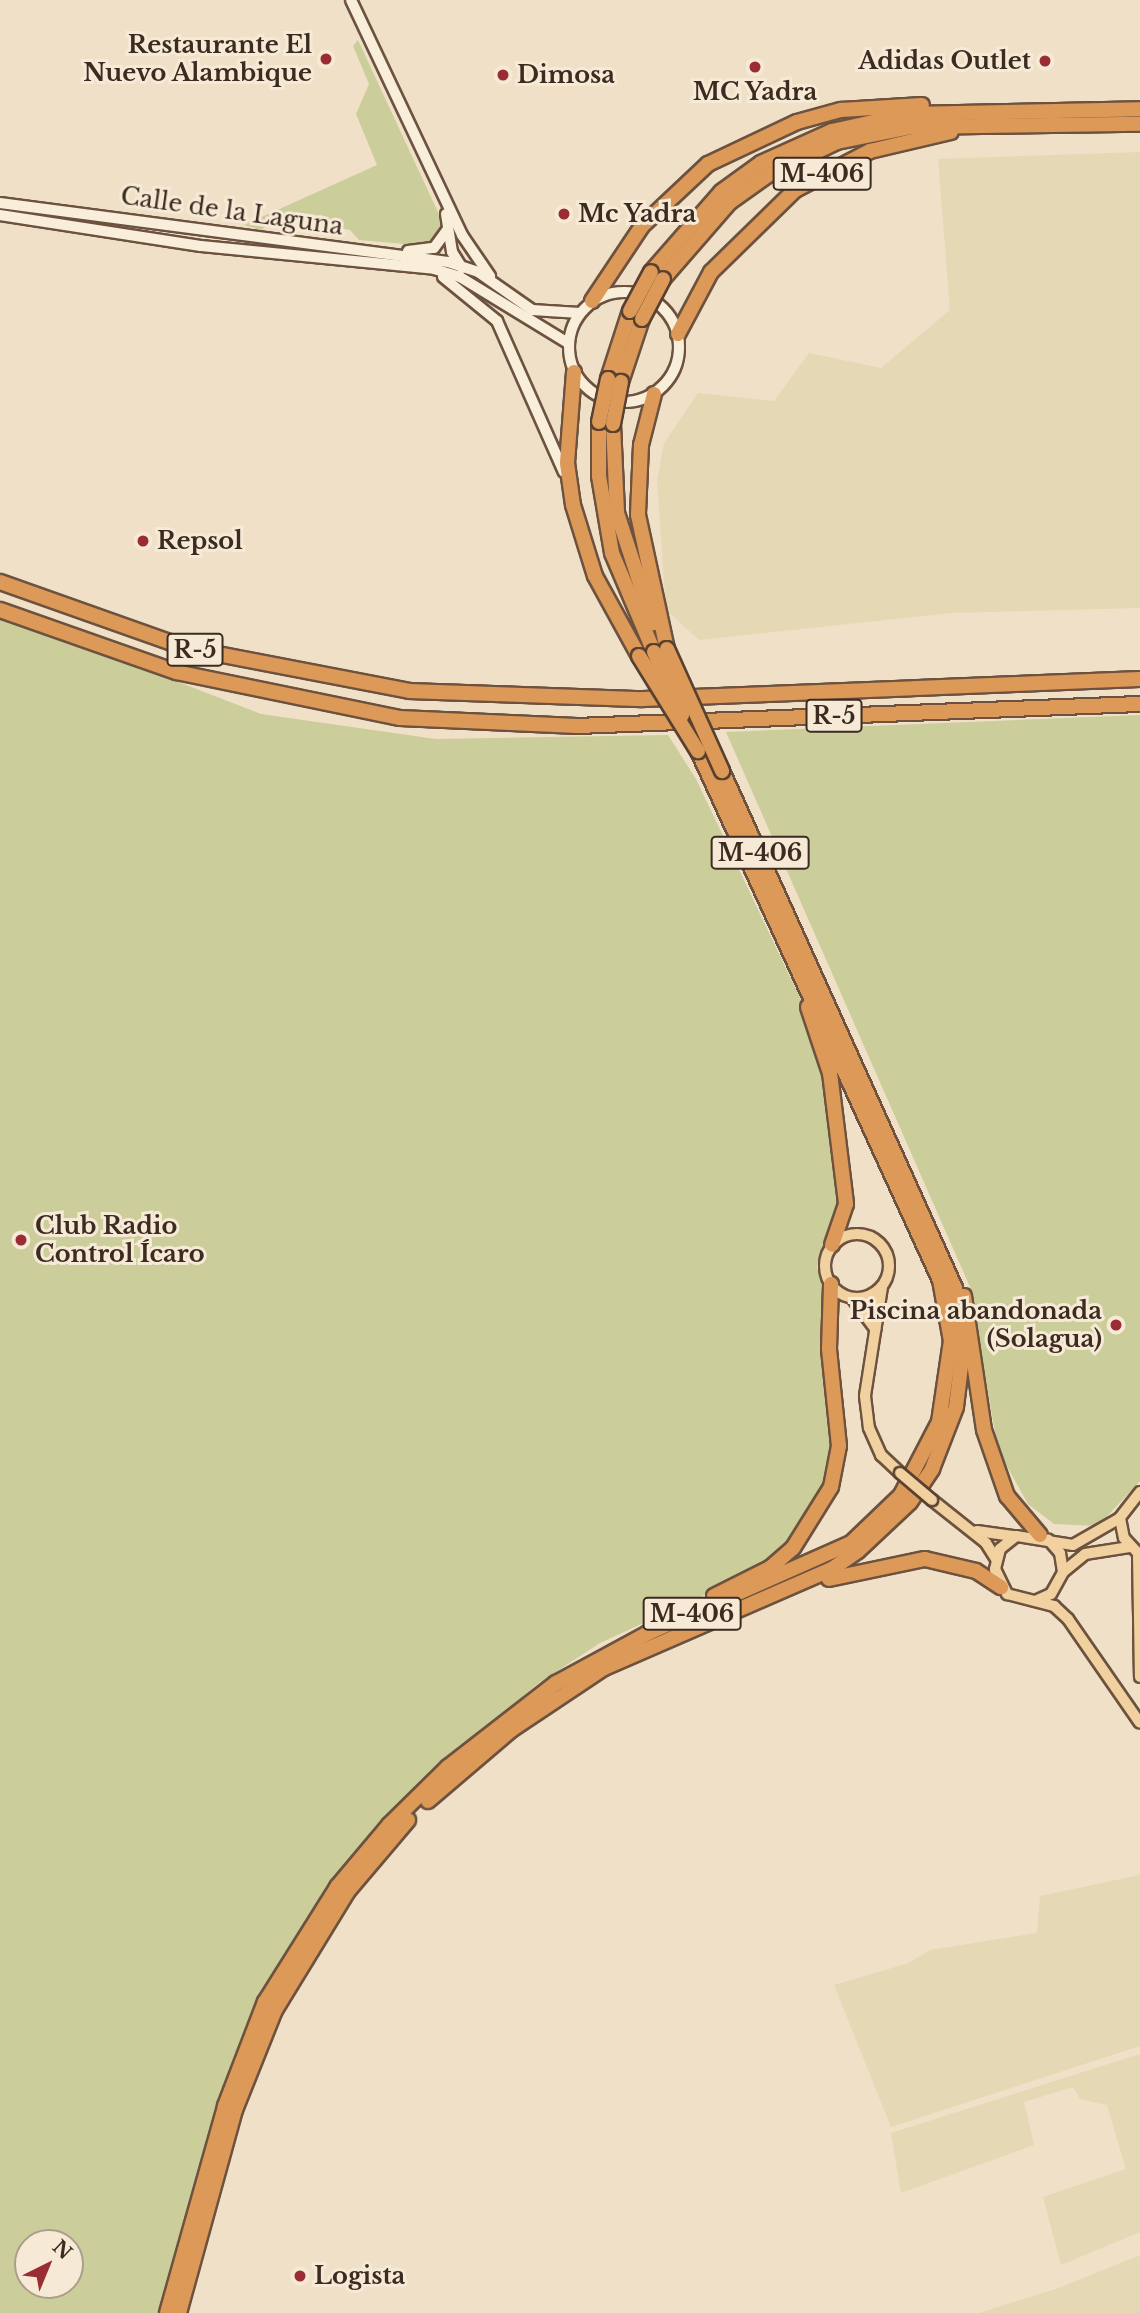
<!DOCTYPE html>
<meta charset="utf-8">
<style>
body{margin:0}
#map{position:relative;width:1140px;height:2313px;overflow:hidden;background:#efe0c7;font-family:"Libre Baskerville",serif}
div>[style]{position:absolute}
.farmland>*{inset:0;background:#e4d9b4}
.green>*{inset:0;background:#cbcd9a}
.roads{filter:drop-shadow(2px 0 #6c523f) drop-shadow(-2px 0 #6c523f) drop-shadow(0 2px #6c523f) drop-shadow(0 -2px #6c523f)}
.secondary>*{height:10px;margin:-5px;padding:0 5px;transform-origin:5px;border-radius:5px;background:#f9eeda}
.secondary>.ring{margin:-5px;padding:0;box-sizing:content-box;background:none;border:10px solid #f9eeda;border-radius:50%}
.primary>*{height:10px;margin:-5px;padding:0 5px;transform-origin:5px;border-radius:5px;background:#f1d19f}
.primary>.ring{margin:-5px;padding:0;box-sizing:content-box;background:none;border:10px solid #f1d19f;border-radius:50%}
.highway>*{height:14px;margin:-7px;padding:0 7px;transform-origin:7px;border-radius:7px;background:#dd9958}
.bridges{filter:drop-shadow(2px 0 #594030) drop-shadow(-2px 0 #594030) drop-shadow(0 2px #594030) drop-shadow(0 -2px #594030)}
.primary-bridge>*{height:10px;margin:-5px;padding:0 5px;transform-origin:5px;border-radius:5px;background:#f1d19f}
.highway-bridge>*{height:14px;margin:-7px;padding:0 7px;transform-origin:7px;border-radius:7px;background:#dd9958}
.dots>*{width:19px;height:19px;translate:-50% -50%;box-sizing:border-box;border:4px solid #f6ead6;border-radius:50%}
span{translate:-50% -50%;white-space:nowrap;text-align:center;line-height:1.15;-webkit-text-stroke:6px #f6ead6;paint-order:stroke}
.shield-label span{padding:2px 5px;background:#f6ead6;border:2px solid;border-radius:5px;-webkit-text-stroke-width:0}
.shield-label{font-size:23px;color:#3b2b20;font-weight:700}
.poi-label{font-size:24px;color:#3b2b20;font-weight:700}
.right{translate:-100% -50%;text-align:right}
.left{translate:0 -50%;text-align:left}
.street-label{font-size:24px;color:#3b2b20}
.north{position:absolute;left:14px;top:2229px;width:70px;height:70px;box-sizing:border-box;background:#f6ead6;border:2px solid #ab9e8d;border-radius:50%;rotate:43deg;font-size:19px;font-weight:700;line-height:28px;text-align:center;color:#3b2b20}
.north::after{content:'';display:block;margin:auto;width:24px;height:32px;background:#9a2c35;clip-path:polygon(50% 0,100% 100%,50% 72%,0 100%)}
</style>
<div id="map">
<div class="farmland">
<i style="clip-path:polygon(1140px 152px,1140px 608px,951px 613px,699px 640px,666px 610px,657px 480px,664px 443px,698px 393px,774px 401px,809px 353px,881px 368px,950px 310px,938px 159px)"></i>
<i style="clip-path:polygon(1140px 1875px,1140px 2046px,891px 2127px,834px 1985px,909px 1963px,930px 1950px,1037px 1933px,1040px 1896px)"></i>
<i style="clip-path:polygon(1140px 2054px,1140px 2232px,1061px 2265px,1043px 2197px,1126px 2169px,1107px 2105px,1080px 2099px,1073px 2087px,1024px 2102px,1034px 2145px,901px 2193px,891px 2133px)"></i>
<i style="clip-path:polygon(1140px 2255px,1140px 2313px,979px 2313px,1059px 2288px)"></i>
</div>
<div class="green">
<i style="clip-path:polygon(358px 40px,443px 223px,440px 237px,427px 246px,359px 240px,350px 230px,281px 216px,261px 230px,244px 225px,377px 165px,356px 114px,369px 84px,353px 46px)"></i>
<i style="clip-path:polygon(evenodd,0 613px,261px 714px,436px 739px,668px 735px,696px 779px,810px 1019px,825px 1068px,842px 1201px,817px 1267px,829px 1304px,835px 1432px,832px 1466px,814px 1514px,788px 1547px,733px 1582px,600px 1643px,536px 1685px,375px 1826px,298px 1931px,216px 2106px,164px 2313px,0 2313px,0 613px,28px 2243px,70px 2243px,70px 2285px,28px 2285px,28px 2243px)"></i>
<i style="clip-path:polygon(1140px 715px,1140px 1481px,1098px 1526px,1054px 1524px,1028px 1504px,998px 1450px,970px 1287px,726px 732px)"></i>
</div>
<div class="roads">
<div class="secondary">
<i style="left:351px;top:0;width:260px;rotate:64.7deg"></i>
<i style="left:462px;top:235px;width:50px;rotate:55.7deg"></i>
<i style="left:0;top:203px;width:452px;rotate:7.5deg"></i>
<i style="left:448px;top:262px;width:32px;rotate:18deg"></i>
<i style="left:478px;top:272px;width:66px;rotate:35.1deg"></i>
<i style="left:532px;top:310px;width:48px;rotate:3.6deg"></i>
<i style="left:446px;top:214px;width:38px;rotate:81deg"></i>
<i style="left:452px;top:252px;width:19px;rotate:58deg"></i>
<i style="left:0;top:215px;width:203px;rotate:8.8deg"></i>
<i style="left:201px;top:246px;width:234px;rotate:5.6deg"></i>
<i style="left:434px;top:269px;width:27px;rotate:17deg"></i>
<i style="left:460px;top:277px;width:127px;rotate:31.4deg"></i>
<i style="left:408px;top:251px;width:26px;rotate:-7deg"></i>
<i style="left:434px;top:248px;width:22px;rotate:-54deg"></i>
<i style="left:443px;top:277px;width:70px;rotate:39.2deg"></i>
<i style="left:497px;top:321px;width:165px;rotate:66.1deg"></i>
<i class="ring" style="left:569px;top:292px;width:100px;height:100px"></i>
</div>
<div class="primary">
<i class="ring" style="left:825px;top:1234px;width:54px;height:54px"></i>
<i style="left:882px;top:1287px;width:110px;rotate:98.9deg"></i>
<i style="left:865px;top:1396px;width:32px;rotate:83deg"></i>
<i style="left:869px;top:1428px;width:30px;rotate:66deg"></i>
<i style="left:881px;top:1455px;width:26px;rotate:43deg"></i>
<i style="left:852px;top:1298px;width:39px;rotate:53deg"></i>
<i style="left:1140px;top:1492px;width:33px;rotate:128deg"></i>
<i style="left:1120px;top:1518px;width:20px;rotate:79deg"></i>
<i style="left:1124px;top:1538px;width:23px;rotate:47deg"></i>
<i style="left:932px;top:1500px;width:69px;rotate:38.5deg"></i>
<i style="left:986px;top:1543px;width:19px;rotate:58deg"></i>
<i style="left:1120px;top:1518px;width:54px;rotate:150.1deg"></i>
<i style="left:1073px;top:1545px;width:58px;rotate:-171deg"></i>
<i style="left:1016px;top:1536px;width:21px;rotate:141deg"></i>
<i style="left:1000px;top:1549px;width:21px;rotate:104deg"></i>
<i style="left:995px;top:1569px;width:28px;rotate:64deg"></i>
<i style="left:1007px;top:1594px;width:49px;rotate:14.3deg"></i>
<i style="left:1054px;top:1606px;width:19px;rotate:43deg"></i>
<i style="left:1068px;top:1619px;width:126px;rotate:55.3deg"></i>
<i style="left:977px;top:1531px;width:36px;rotate:8deg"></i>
<i style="left:1138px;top:1553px;width:124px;rotate:89.1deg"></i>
<i style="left:1063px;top:1572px;width:28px;rotate:-39deg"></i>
<i style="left:1085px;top:1554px;width:45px;rotate:-9deg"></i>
<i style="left:1035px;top:1601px;width:17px;rotate:-24deg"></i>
<i style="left:1051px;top:1594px;width:25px;rotate:-61deg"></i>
<i style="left:1063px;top:1572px;width:19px;rotate:-99deg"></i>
<i style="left:1060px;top:1553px;width:18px;rotate:-131deg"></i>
</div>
<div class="highway">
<i style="left:651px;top:272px;width:106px;rotate:-48.8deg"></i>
<i style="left:721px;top:192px;width:49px;rotate:-35.9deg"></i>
<i style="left:761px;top:163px;width:78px;rotate:-24.3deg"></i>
<i style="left:832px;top:131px;width:80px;rotate:-12.3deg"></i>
<i style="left:910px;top:114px;width:230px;rotate:-1.2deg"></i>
<i style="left:663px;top:279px;width:102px;rotate:-49deg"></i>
<i style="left:730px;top:202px;width:47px;rotate:-35.4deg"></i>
<i style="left:768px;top:175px;width:76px;rotate:-25.6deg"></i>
<i style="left:837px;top:142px;width:76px;rotate:-11.5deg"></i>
<i style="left:911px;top:127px;width:229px;rotate:-0.8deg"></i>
<i style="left:592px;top:301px;width:90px;rotate:-56.3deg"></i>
<i style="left:642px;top:226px;width:91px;rotate:-43.2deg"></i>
<i style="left:708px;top:164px;width:98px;rotate:-25.3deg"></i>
<i style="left:797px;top:122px;width:46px;rotate:-15.3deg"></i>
<i style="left:841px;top:110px;width:81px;rotate:-3.5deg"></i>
<i style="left:678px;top:334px;width:70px;rotate:-62deg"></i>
<i style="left:711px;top:272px;width:117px;rotate:-44.3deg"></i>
<i style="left:795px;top:190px;width:85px;rotate:-27.5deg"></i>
<i style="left:870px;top:151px;width:83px;rotate:-13.2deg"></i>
<i style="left:574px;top:372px;width:91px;rotate:94.4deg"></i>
<i style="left:567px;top:463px;width:42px;rotate:81.9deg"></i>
<i style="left:573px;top:505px;width:74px;rotate:72.8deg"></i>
<i style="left:595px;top:576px;width:91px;rotate:61.2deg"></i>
<i style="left:608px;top:379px;width:71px;rotate:-72.1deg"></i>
<i style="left:621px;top:382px;width:66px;rotate:-71.6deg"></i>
<i style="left:654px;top:394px;width:53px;rotate:104.3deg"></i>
<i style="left:641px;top:445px;width:70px;rotate:92.5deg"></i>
<i style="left:638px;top:515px;width:137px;rotate:77.8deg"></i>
<i style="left:599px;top:422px;width:54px;rotate:90deg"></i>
<i style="left:599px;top:476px;width:78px;rotate:80.4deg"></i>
<i style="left:612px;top:553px;width:108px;rotate:67deg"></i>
<i style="left:613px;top:424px;width:89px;rotate:87.4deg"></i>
<i style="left:617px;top:513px;width:116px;rotate:71.9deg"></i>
<i style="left:0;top:582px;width:197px;rotate:19.5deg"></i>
<i style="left:186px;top:648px;width:227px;rotate:10.9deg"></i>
<i style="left:409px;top:691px;width:234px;rotate:2deg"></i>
<i style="left:643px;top:699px;width:497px;rotate:-2.3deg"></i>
<i style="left:0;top:610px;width:187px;rotate:19.4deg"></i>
<i style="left:176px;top:672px;width:229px;rotate:11.6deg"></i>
<i style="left:400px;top:718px;width:177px;rotate:2.6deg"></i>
<i style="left:577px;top:726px;width:563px;rotate:-2.24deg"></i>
<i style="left:808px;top:1007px;width:70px;rotate:71.6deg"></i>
<i style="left:830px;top:1073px;width:132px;rotate:83deg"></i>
<i style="left:846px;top:1204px;width:43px;rotate:108.9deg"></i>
<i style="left:964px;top:1296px;width:135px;rotate:81.5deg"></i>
<i style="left:984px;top:1430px;width:70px;rotate:70.8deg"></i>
<i style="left:1007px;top:1496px;width:51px;rotate:49.8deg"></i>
<i style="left:829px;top:1579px;width:98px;rotate:-11.8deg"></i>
<i style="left:925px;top:1559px;width:52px;rotate:13.2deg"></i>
<i style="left:976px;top:1571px;width:30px;rotate:33deg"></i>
<i style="left:714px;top:1596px;width:63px;rotate:-26.6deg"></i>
<i style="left:770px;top:1568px;width:30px;rotate:-41deg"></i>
<i style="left:793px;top:1548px;width:72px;rotate:-58.1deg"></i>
<i style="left:831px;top:1487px;width:42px;rotate:-79deg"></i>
<i style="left:839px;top:1446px;width:98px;rotate:-95.9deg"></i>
<i style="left:829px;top:1349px;width:65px;rotate:-88.2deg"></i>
<i style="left:428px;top:1801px;width:109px;rotate:-40.5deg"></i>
<i style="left:511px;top:1730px;width:112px;rotate:-33.7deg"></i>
<i style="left:604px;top:1668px;width:249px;rotate:-23.5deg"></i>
<i style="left:832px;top:1569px;width:32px;rotate:-35deg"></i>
<i style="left:858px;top:1551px;width:71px;rotate:-43.3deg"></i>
<i style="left:910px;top:1502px;width:40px;rotate:-56deg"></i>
<i style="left:932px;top:1469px;width:66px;rotate:-68.8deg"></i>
<i style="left:956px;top:1407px;width:49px;rotate:-83deg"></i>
<i style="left:962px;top:1358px;width:70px;rotate:-95.7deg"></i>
<i style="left:955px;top:1288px;width:567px;rotate:-114.26deg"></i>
<i style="left:167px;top:2313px;width:215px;rotate:-74.3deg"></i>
<i style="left:225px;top:2106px;width:111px;rotate:-69deg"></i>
<i style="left:265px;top:2002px;width:136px;rotate:-57.9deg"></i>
<i style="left:337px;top:1887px;width:81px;rotate:-50deg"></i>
<i style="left:389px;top:1825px;width:83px;rotate:-44.5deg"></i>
<i style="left:448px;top:1767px;width:137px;rotate:-37.9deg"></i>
<i style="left:556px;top:1683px;width:105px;rotate:-28.5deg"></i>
<i style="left:648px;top:1633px;width:222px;rotate:-23.9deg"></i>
<i style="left:851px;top:1543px;width:69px;rotate:-43.8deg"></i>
<i style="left:901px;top:1495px;width:82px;rotate:-62.5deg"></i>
<i style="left:939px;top:1422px;width:82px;rotate:-81.6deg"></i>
<i style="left:951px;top:1341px;width:62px;rotate:-100.2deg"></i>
<i style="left:940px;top:1280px;width:582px;rotate:-114.58deg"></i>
<i style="left:179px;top:2313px;width:211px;rotate:-74.6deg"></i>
<i style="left:235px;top:2110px;width:108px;rotate:-68.2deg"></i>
<i style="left:275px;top:2010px;width:140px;rotate:-58.5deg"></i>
<i style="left:348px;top:1891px;width:93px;rotate:-49.8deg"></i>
</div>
</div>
<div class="bridges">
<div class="primary-bridge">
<i style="left:900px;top:1473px;width:42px;rotate:40.2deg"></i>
</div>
<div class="highway-bridge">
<i style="left:630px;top:311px;width:44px;rotate:-61.7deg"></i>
<i style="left:642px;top:319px;width:45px;rotate:-62.3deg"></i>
<i style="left:599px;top:422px;width:44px;rotate:-78.2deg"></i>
<i style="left:613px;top:424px;width:43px;rotate:-79.2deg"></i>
<i style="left:667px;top:649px;width:134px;rotate:65.7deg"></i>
<i style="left:654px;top:652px;width:69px;rotate:66deg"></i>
<i style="left:639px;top:656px;width:112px;rotate:58.2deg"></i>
</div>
</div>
<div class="dots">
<i style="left:326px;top:59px;background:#9a2c35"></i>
<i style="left:1045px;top:61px;background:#9a2c35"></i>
<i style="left:755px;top:67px;background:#9a2c35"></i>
<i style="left:503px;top:75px;background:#9a2c35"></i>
<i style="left:564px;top:214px;background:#9a2c35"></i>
<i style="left:143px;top:541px;background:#9a2c35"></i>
<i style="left:21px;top:1240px;background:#9a2c35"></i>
<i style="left:1116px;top:1325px;background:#9a2c35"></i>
<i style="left:300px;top:2276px;background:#9a2c35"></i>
</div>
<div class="shield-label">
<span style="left:822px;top:174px">M-406</span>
<span style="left:195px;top:650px">R-5</span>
<span style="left:834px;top:716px">R-5</span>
<span style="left:760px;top:853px">M-406</span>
<span style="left:692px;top:1614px">M-406</span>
</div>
<div class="poi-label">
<span class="right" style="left:312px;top:59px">Restaurante El<br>Nuevo Alambique</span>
<span class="right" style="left:1031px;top:61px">Adidas Outlet</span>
<span class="left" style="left:517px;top:75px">Dimosa</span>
<span style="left:755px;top:92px">MC Yadra</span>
<span class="left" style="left:578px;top:214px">Mc Yadra</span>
<span class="left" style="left:157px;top:541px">Repsol</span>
<span class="left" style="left:35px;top:1240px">Club Radio<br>Control Ícaro</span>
<span class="right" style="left:1102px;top:1325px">Piscina abandonada<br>(Solagua)</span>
<span class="left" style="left:314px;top:2276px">Logista</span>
</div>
<div class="street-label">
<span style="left:232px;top:211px;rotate:8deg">Calle de la Laguna</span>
</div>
<div class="north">N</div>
</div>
